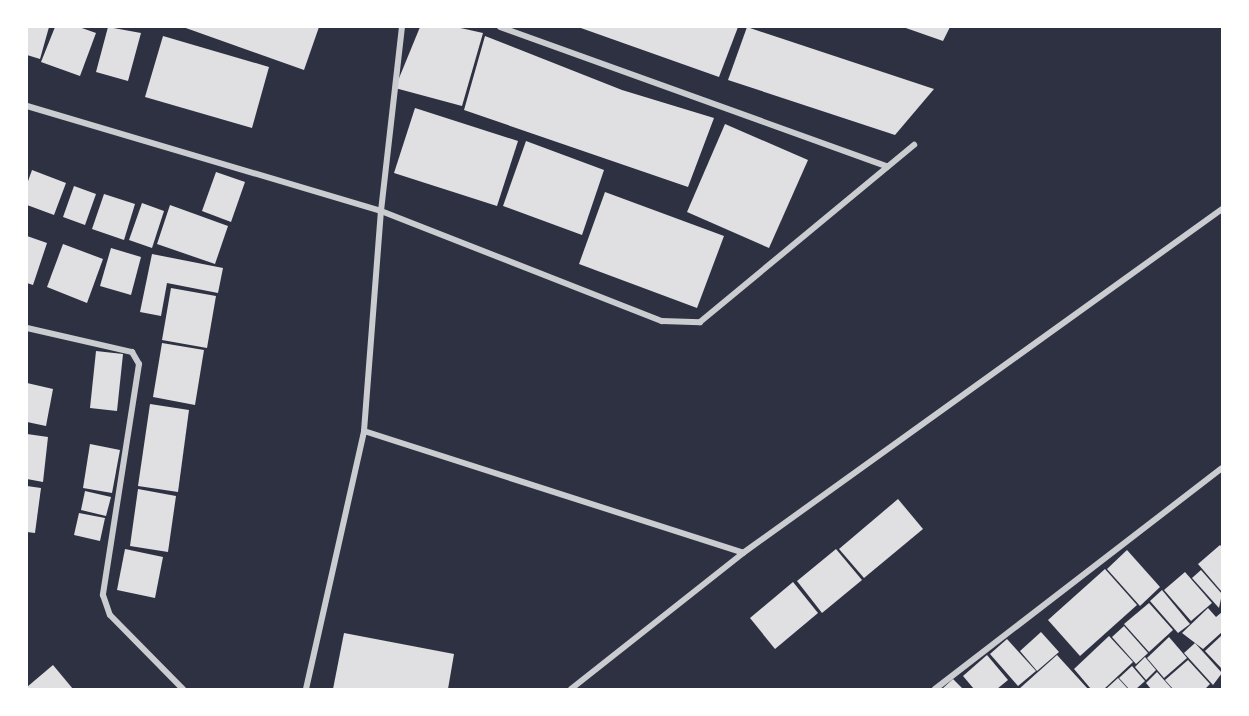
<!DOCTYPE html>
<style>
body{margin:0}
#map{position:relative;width:1249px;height:716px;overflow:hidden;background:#2d3142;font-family:"Exo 2",sans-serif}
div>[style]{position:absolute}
.building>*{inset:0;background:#e0e0e3}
.minor>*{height:6px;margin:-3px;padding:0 3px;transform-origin:3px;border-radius:3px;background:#caccd0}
span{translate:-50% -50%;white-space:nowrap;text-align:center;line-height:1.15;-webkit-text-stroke:4.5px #fff;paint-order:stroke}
.frame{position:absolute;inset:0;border:28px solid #fff;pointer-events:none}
</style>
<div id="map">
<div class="building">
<i style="clip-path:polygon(27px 27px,49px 27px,40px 59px,27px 55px)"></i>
<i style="clip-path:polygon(55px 27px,79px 27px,96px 33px,80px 76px,41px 62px)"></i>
<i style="clip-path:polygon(108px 27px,141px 33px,128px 81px,96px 72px)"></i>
<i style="clip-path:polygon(183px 27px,319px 27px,304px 70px)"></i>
<i style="clip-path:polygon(420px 27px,456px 27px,483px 33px,462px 106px,395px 88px)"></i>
<i style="clip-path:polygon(578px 27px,738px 27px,719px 77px)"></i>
<i style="clip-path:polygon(747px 27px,934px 89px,895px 135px,728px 80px)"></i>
<i style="clip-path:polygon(903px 27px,950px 27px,943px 41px)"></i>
<i style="clip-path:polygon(163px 36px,269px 67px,252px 128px,145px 97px)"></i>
<i style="clip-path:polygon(485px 36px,622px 90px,714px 118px,688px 187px,464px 110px)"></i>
<i style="clip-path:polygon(415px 108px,518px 141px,497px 206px,394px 173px)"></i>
<i style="clip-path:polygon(725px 124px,808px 160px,769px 248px,687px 212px)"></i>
<i style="clip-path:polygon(526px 141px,604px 170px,582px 235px,503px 206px)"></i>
<i style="clip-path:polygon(32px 170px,66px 183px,54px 215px,27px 205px,27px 184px)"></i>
<i style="clip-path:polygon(216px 172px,245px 182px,231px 222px,202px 211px)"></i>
<i style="clip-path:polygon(74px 186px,96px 194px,85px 225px,63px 217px)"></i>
<i style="clip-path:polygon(605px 192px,724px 236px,697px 308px,579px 264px)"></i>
<i style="clip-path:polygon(104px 194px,135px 204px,124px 240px,92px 229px)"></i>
<i style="clip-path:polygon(142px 203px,164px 211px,152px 248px,129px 240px)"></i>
<i style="clip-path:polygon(170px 205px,228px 226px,215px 264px,157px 244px)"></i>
<i style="clip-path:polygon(27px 236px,47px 243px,33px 285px,27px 283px)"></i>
<i style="clip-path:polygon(63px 244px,103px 259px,87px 303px,47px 287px)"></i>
<i style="clip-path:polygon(111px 248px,141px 257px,131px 295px,100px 286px)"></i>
<i style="clip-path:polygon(152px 254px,223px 268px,218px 293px,167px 283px,161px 316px,140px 312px)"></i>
<i style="clip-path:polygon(171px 288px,216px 296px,207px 348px,162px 340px)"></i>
<i style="clip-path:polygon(162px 343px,204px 350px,195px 405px,153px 397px)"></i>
<i style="clip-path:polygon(96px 351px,123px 354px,117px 411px,90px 408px)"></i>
<i style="clip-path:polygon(27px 383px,53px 389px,46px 426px,27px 422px)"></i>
<i style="clip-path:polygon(150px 404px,189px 410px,178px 492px,138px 486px)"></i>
<i style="clip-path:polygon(27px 434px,48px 437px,43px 482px,27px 479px)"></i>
<i style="clip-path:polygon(90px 444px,120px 450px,112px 493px,83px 488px)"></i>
<i style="clip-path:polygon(27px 486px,41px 488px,35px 533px,27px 532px)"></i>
<i style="clip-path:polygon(138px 489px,176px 496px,168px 552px,130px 546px)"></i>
<i style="clip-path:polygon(85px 491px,111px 497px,106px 516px,81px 510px)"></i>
<i style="clip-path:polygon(898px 499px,923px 529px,864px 578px,839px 549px)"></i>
<i style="clip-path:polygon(79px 513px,105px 518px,100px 541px,74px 535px)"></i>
<i style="clip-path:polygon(1220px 545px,1222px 547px,1222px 592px,1198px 564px)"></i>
<i style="clip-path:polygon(125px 549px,163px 557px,155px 598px,117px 590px)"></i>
<i style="clip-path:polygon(836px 549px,862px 580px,822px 613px,797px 581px)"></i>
<i style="clip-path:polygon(1127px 550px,1160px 587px,1140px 606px,1107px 569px)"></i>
<i style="clip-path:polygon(1105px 569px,1137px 605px,1080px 656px,1048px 620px)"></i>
<i style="clip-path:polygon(1201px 570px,1222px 594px,1219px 608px,1192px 578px)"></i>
<i style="clip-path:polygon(1185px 572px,1212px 603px,1191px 621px,1164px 590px)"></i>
<i style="clip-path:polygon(793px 582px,818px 613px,775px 649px,750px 618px)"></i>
<i style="clip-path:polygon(1162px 590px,1190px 624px,1178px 633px,1150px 601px)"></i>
<i style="clip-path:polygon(1149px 603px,1173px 630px,1149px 652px,1124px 624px)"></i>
<i style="clip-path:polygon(1208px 608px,1216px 617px,1222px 612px,1222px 632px,1203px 649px,1182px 633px)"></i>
<i style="clip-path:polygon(1124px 626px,1148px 653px,1136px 664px,1112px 637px)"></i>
<i style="clip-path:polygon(1041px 632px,1059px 652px,1037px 671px,1020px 651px)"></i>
<i style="clip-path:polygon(344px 633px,454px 654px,448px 689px,333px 689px)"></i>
<i style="clip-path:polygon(1222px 635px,1222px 669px,1205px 651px)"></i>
<i style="clip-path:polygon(1109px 636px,1133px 662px,1104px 689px,1091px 689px,1074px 669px)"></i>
<i style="clip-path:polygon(1169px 637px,1187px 658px,1164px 678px,1147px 658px)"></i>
<i style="clip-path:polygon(1007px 639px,1036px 671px,1018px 686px,990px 654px)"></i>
<i style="clip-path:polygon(1195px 643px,1222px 673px,1213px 685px,1184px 653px)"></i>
<i style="clip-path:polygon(987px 655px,1008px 680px,997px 689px,974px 689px,963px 676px)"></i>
<i style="clip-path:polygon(1057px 655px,1088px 689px,1019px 689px)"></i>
<i style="clip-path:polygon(1145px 657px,1156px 670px,1146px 680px,1135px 667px)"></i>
<i style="clip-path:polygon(1188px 660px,1210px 684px,1205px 689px,1173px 689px,1165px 680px)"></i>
<i style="clip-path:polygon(53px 665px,73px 689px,27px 689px,27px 687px)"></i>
<i style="clip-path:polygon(1132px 666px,1145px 681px,1136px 689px,1129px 689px,1119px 678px)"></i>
<i style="clip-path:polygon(1157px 672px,1172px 689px,1151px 689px,1146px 683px)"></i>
<i style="clip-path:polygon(1118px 678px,1128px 689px,1106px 689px)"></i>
<i style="clip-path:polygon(953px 679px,963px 689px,942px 689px)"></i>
</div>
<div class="minor">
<i style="left:500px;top:27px;width:412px;rotate:19.8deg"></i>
<i style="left:27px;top:106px;width:369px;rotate:16.5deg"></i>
<i style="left:381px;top:211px;width:302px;rotate:21.4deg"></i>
<i style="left:662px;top:321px;width:38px;rotate:2deg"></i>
<i style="left:700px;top:322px;width:278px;rotate:-39.6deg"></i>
<i style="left:27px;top:328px;width:108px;rotate:12.9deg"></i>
<i style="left:132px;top:352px;width:14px;rotate:60deg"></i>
<i style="left:139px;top:364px;width:234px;rotate:98.9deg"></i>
<i style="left:103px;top:595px;width:21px;rotate:71deg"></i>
<i style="left:110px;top:615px;width:104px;rotate:45.4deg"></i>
<i style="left:364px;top:431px;width:398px;rotate:17.8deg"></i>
<i style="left:306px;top:689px;width:264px;rotate:-77.3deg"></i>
<i style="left:364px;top:431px;width:221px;rotate:-85.6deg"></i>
<i style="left:381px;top:211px;width:185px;rotate:-83.5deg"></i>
<i style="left:571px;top:689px;width:219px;rotate:-38.3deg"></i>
<i style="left:743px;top:553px;width:590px;rotate:-35.68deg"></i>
<i style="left:935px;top:689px;width:362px;rotate:-37.6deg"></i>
</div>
<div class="frame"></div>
</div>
